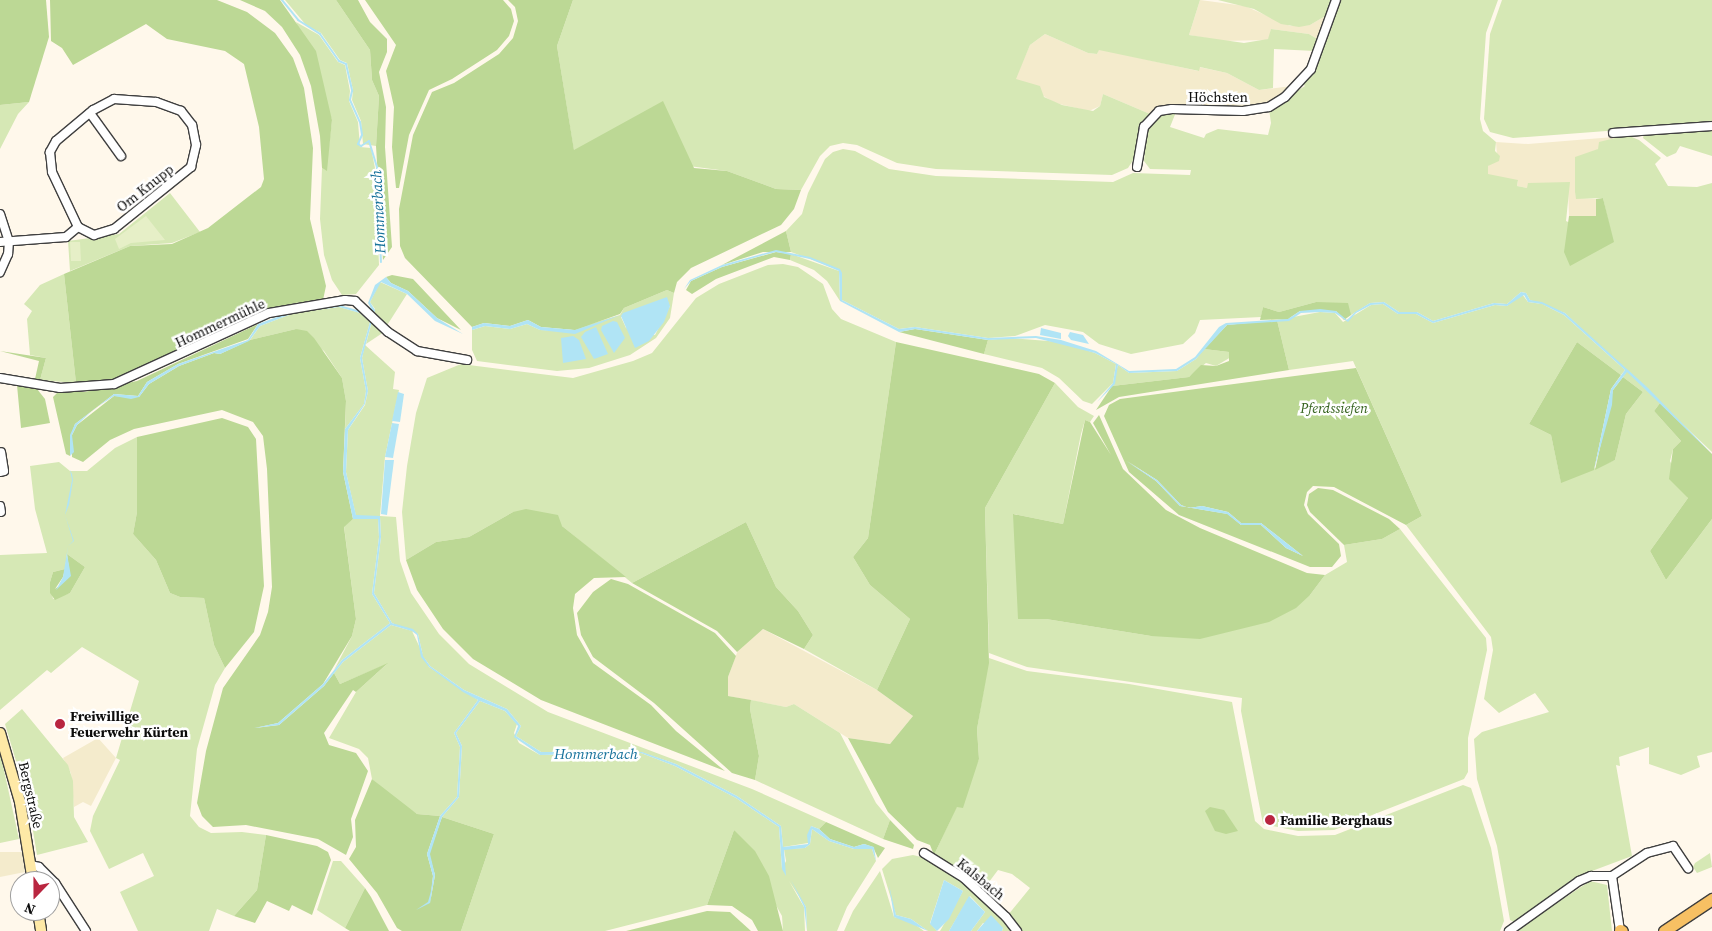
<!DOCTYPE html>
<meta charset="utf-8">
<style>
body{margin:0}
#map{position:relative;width:1712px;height:931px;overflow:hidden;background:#fff8eb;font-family:"Source Serif 4",serif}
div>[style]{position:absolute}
.farmland>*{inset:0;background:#f4ebcc}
.green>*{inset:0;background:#d6e8b5}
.forest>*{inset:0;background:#bcd895}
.pitch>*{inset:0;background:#e6efc7}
.water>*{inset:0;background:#b0e4f5}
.stream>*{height:2px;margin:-1px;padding:0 1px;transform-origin:1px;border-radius:1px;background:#b0e4f5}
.roads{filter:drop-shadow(1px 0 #3f3f3f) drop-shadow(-1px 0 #3f3f3f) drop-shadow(0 1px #3f3f3f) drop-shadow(0 -1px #3f3f3f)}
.street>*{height:8px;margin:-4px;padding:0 4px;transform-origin:4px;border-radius:4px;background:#fff}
.secondary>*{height:10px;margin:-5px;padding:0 5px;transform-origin:5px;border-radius:5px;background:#fee9a6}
.primary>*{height:11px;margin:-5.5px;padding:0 5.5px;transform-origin:5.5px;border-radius:5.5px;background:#f7c063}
.dots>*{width:14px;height:14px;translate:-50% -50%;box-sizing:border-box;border:2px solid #fff;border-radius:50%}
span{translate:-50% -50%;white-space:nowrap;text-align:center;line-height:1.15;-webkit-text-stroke:5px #fff;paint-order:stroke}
.street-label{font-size:14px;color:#0c0c0c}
.park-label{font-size:14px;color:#34621d;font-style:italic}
.poi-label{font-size:14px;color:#0c0c0c;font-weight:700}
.left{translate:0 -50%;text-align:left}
.water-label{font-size:15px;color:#17729b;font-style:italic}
.north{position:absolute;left:10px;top:871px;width:50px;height:50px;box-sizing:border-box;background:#fff;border:1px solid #9e9e9e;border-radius:50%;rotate:202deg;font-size:14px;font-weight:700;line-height:20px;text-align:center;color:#0c0c0c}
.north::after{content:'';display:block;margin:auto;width:18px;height:22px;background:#b92640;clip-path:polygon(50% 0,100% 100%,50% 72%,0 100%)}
</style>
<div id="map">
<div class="farmland">
<i style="clip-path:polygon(1200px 0,1245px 6px,1290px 26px,1310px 25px,1327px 15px,1319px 40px,1309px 34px,1271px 29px,1270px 38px,1266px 40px,1222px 41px,1189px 35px)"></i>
<i style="clip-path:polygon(1045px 34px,1088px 53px,1097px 54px,1099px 49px,1198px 71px,1199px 67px,1227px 73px,1259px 90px,1292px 86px,1269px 103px,1242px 109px,1163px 106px,1150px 114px,1103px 94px,1100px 106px,1089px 111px,1055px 103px,1015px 79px,1030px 45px)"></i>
<i style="clip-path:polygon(1626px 136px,1598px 149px,1575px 182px,1576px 198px,1596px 199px,1596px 216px,1569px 216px,1568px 187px,1527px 188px,1517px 186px,1518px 181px,1488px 175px,1488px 166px,1497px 156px,1496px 142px,1528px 144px)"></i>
<i style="clip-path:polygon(763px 629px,877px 690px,913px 716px,890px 744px,848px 738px,794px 704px,786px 707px,728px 696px,728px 677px,738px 650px)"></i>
<i style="clip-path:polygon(98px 738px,116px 758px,91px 806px,83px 802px,74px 807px,71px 773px,63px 758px)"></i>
<i style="clip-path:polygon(0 852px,22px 852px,25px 872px,0 877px)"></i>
</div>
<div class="green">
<i style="clip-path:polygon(285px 0,336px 0,370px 50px,372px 80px,379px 96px,376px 146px,363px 144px,361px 121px,352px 100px,353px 90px,347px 63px,340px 60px,321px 33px,306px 25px)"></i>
<i style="clip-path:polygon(573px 0,1200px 0,1189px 35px,1244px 43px,1268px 39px,1271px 29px,1309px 34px,1319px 40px,1315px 51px,1274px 49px,1273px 88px,1259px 90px,1227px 73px,1200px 67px,1199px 71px,1099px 50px,1097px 54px,1088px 53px,1045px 34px,1030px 45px,1016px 79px,1040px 86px,1044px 97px,1062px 105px,1093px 111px,1100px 106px,1103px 94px,1150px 114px,1142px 126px,1137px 154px,1128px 168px,1112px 175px,936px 169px,897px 163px,857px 145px,843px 143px,830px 146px,820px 156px,801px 190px,776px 189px,727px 171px,574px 151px,557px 46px)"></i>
<i style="clip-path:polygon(1218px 0,1333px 0,1327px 15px,1310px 25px,1299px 27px,1281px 24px,1254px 9px)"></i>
<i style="clip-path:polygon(1339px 0,1498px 0,1486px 33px,1480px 119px,1483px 131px,1496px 142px,1495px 151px,1500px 156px,1499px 161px,1488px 166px,1488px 174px,1518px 180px,1517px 186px,1527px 188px,1528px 183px,1570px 182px,1566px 221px,1613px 242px,1603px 198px,1576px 199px,1575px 192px,1575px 157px,1598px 149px,1599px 142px,1627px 135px,1639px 140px,1661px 158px,1655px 164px,1668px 186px,1697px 187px,1712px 183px,1712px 452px,1565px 313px,1530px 300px,1526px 293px,1521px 292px,1507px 304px,1494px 303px,1433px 321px,1417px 312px,1399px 312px,1384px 302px,1370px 303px,1351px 315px,1316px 302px,1279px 312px,1263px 307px,1261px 317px,1200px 320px,1195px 333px,1183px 344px,1131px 354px,1099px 344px,1083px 332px,1045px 325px,1015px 336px,988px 338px,915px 327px,899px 329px,842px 300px,840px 270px,791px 252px,786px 231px,802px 214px,808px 193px,825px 159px,833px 152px,843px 149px,855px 151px,889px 169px,936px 176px,1113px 182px,1133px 173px,1190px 175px,1191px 170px,1150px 169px,1144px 161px,1147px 128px,1154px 118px,1164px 112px,1176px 112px,1170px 127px,1204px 138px,1206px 134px,1218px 129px,1268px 135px,1271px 123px,1269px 109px,1305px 86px,1303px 84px,1316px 67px)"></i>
<i style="clip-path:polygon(1502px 0,1712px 0,1712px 123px,1513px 138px,1490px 132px,1484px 119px,1490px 34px)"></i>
<i style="clip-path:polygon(296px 22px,319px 35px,338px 62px,345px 65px,350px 91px,349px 101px,358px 122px,360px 147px,371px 148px,375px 168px,379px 265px,356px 294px,342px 295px,332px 280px,324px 255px,320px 219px,322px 168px,326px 170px,332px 120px)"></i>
<i style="clip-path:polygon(29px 102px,18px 114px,0 149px,0 105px)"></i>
<i style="clip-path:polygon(1712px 130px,1712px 156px,1680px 146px,1676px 153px,1667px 157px,1643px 138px,1644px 134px)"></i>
<i style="clip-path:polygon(170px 193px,200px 232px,172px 243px,130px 246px,70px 271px,68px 241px,119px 234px)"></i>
<i style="clip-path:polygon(791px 254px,839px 271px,840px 301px,827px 281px,814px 270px,790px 260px)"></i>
<i style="clip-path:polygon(783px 264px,798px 267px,823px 284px,832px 309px,841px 319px,896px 342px,868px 538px,853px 557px,870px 585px,910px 619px,877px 690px,804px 649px,813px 635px,798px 611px,776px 587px,746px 522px,632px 583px,562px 526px,513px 512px,469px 537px,436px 542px,406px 560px,402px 512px,407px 466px,416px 413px,427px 378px,461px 364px,573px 378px,633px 361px,652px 353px,696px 298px,719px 284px,768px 265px)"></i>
<i style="clip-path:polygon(64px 274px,76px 383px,40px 380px,46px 358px,30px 355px,27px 319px,32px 311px,24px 304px,40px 285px)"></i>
<i style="clip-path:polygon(380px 282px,407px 294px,386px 327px,374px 314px,375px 309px,370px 302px)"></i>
<i style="clip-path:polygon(evenodd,667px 290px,674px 293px,670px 318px,656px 338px,630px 355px,589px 368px,557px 371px,477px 361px,472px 350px,472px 330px,485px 326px,510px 329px,527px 324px,540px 330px,567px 331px,620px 315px,624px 308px,667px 290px,670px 306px,655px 335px,626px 328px,621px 317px,670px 306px)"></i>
<i style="clip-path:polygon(1522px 294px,1528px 302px,1542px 304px,1564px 315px,1625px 370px,1621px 375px,1577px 342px,1529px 424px,1551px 435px,1561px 482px,1615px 460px,1626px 414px,1643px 392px,1623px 377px,1627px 371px,1660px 403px,1654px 411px,1681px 441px,1673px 449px,1670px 461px,1688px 498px,1650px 551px,1666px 580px,1712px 519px,1712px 752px,1697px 756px,1700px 767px,1681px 775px,1649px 764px,1649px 747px,1619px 757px,1620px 766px,1616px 765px,1632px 856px,1576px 877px,1514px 922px,1510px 920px,1497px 846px,1477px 779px,1474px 739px,1482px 732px,1549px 712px,1535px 693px,1499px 713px,1484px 699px,1493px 650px,1491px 637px,1406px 525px,1422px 516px,1353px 361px,1289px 370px,1277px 320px,1320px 312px,1335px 313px,1343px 322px,1371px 305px,1383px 304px,1398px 314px,1416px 314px,1433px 323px,1495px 305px,1507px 306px)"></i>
<i style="clip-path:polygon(339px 307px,360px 313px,370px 322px,360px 358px,366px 391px,364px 404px,345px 429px,346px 401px,342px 378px,324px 351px,296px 329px,250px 340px,260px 326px,294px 313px)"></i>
<i style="clip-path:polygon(372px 321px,384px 332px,366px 344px)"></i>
<i style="clip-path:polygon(1008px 338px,1061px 342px,1095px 353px,1116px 364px,1113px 383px,1092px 404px,1083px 401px,1059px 378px,1042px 368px,984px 354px,988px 340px)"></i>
<i style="clip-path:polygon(365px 345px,395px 372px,393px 389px,399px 390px,385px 457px,380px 516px,396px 517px,400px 561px,411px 593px,439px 634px,469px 664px,548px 712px,752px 789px,826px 822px,819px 829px,811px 826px,808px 843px,783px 847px,781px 826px,737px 796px,676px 764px,641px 752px,541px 752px,516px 736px,521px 726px,507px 709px,464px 690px,430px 666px,423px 656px,418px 634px,392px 623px,374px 593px,381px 537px,380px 517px,356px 516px,346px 472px,348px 430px,365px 405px,368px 391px,362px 358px)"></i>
<i style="clip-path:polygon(1204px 349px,1229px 352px,1231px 357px,1216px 366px,1206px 363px,1189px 377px,1112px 386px,1118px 365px,1129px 373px,1177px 371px,1196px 359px)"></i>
<i style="clip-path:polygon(1055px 383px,1078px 407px,1094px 416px,1090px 422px,1085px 420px,1081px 434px,1063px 524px,1014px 514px,1019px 619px,1046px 619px,1151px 636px,1310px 595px,1325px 575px,1347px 562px,1344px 545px,1382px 539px,1400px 529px,1486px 638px,1487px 650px,1468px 738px,1468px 772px,1464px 779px,1334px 830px,1298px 831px,1263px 824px,1241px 711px,1242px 698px,1027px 667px,989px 653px,985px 508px)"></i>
<i style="clip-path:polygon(evenodd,137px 437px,137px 512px,133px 534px,156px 560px,170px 593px,180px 597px,204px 598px,214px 645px,225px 668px,215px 685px,197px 749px,190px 816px,199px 827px,211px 833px,242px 832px,266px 835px,257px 890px,234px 916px,217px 909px,209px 931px,138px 931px,120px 892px,154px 876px,143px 853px,109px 869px,90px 831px,93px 816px,120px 760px,116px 758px,139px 681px,82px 647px,51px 673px,47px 670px,0 710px,0 555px,47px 553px,35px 509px,30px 466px,59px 462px,70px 471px,87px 471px,115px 448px,137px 437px,74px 542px,68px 546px,67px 554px,85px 567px,70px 593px,53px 599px,50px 582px,53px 572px,65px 569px,68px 546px,74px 542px)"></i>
<i style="clip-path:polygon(378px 518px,379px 537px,372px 594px,390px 623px,342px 660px,334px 670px,352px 636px,356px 619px,344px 526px,353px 519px)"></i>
<i style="clip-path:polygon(391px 625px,412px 631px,429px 667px,478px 700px,454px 733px,460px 747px,457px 797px,440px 816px,417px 814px,398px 802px,372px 779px,368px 758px,359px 749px,329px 738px,356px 692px,387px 664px,340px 684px,334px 673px,343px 662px)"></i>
<i style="clip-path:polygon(989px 658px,1027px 671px,1129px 684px,1232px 702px,1255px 821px,1264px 829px,1298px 836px,1335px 835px,1463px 785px,1471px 788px,1491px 848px,1504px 921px,1500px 931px,1020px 931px,1008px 915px,1030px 888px,1012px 874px,998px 870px,983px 890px,934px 855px,979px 759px,977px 729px)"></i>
<i style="clip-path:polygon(751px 700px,786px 707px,794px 704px,840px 733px,876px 803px,890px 820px,883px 839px,755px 780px,759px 756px,750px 709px)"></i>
<i style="clip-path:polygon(480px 701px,505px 711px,517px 724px,514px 733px,519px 743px,540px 755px,641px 753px,675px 766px,736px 798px,779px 827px,782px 869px,786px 861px,784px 849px,805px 848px,810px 844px,812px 829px,829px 841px,854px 849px,872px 849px,876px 861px,847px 907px,837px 931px,807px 931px,806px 907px,789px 881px,804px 907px,805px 931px,783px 931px,782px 916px,734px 830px,707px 905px,605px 931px,461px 931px,494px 834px,442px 817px,459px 797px,462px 746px,456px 733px)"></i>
<i style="clip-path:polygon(22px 709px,68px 765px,73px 781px,74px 817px,88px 842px,37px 855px,28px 801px,5px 724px)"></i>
<i style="clip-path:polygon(0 752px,19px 839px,0 843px)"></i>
<i style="clip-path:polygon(1710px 853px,1712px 867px,1697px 873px,1693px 867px,1695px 863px)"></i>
<i style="clip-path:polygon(913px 855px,929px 859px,963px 880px,1013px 931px,1002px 931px,1003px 928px,983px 923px,977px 931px,971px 931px,985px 912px,970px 896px,949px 931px,940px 931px,963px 891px,944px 880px,930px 923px,937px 931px,928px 931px,911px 919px,896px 915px,882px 869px,892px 859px)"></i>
<i style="clip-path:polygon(333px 861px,341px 861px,365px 888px,345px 928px,317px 910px)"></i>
<i style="clip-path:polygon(880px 871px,894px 917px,910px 921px,924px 931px,844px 931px,853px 911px)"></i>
<i style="clip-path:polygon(1590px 881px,1607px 885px,1612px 931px,1515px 931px)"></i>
</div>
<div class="forest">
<i style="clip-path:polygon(0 0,46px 0,49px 37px,29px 102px,0 105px)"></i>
<i style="clip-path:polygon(50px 0,217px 0,247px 12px,275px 33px,293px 58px,304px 88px,313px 148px,310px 219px,326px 286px,323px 300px,295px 303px,244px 319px,116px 379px,76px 383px,64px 274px,130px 246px,172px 244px,208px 228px,261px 187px,264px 179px,259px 127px,244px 64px,225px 51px,167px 39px,146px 24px,73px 65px,62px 48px,51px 41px)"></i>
<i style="clip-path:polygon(240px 0,280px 0,316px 51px,332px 120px,327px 171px,322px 168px,320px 136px,311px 86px,300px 55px,282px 27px,265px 11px)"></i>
<i style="clip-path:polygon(336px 0,358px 0,370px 22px,387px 39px,387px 52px,379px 72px,386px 107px,385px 147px,392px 247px,383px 260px,376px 146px,379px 96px,372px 80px,370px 50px)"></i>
<i style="clip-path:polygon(365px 0,503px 0,511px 9px,514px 21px,509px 36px,497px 50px,452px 79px,429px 90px,409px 135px,399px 188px,396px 188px,392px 147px,394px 107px,386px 71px,396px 45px)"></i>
<i style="clip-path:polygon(508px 0,573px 0,557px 46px,574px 150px,663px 101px,694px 168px,727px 171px,776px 189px,801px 190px,794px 209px,781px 225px,691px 268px,677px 282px,674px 293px,667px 290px,624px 308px,620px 314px,575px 330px,541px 327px,528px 320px,510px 326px,484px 323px,472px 327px,405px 258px,400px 246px,399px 209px,413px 135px,432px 92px,454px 83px,499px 54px,513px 38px,518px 21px,515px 7px)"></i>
<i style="clip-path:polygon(1603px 198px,1614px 242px,1570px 266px,1564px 252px,1569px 216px,1596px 216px,1596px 199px)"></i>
<i style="clip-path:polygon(786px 231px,791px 252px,763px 252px,722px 265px)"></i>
<i style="clip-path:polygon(776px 252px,791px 254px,790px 260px,774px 257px,716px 279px,692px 294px,686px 290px,691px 281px,722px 267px)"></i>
<i style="clip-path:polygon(392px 275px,413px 279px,461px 330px,437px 318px,408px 291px,391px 283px,386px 277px)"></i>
<i style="clip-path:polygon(1316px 302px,1348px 303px,1351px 315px,1344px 320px,1336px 311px,1300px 311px,1288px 319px,1260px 320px,1263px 307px,1279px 312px)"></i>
<i style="clip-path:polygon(1277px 320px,1289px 370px,1119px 397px,1096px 410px,1112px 386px,1189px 377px,1201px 365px,1216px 366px,1229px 361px,1229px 352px,1204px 349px,1227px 325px)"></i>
<i style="clip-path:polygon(258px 324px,248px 339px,178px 364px,147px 382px,138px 396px,114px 394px,75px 424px,70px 438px,70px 456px,66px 454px,53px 397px,59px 391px,84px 392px,137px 381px)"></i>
<i style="clip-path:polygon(296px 329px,307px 331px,314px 338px,342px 378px,346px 401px,343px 472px,353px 519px,344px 527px,356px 619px,352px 636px,323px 684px,278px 723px,255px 728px,279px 725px,324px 686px,334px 673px,340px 684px,388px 663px,356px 692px,353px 690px,324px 733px,329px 745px,356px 753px,368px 771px,351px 819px,353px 837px,346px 855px,318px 839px,246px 825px,213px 827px,202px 816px,197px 803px,206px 751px,223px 688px,260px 635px,268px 612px,272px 587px,267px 469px,263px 436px,253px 422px,222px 410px,134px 429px,110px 440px,83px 462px,72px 457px,72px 435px,77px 425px,114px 396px,139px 397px,149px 384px,179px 366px,214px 353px,220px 354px,250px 340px)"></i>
<i style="clip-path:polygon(915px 329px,988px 340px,984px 354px,899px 332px)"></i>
<i style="clip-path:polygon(896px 342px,1039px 374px,1055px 383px,985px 508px,989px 663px,977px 729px,979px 759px,963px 808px,957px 807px,934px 855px,930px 845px,917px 840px,888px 812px,848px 738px,890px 744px,913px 716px,877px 690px,910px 619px,870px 585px,853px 557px,868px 538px)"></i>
<i style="clip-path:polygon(1577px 342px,1621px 375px,1611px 389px,1594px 470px,1561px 483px,1551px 435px,1529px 424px)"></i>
<i style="clip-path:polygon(0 351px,46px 358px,40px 380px,35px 379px,39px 361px)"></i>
<i style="clip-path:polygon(evenodd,1356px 368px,1422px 516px,1406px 525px,1334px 487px,1313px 486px,1307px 492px,1304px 505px,1308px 514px,1339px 544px,1341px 556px,1332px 567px,1310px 567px,1179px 515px,1129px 472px,1104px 416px,1109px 405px,1120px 399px,1356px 368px,1127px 461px,1157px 480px,1181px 505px,1189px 508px,1202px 506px,1228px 512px,1241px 523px,1261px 523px,1303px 556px,1286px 548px,1261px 525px,1241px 525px,1228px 514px,1180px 506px,1156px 481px,1127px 461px)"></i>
<i style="clip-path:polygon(1623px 377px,1643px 392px,1626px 414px,1615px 460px,1595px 470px,1613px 390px)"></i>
<i style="clip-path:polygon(17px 385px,37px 389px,45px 399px,50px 423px,21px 428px)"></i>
<i style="clip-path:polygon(1660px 403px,1712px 454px,1712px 519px,1666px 580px,1650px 551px,1688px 498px,1669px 479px,1673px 449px,1681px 441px,1654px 411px)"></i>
<i style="clip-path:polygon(1099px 415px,1123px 469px,1166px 510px,1200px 528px,1307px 573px,1325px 575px,1310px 595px,1296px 608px,1269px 622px,1200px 639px,1151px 636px,1046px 619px,1018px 619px,1013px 514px,1063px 524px,1085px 420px,1090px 422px,1111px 455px,1093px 423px)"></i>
<i style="clip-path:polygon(222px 418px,248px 427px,256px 439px,264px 586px,254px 632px,225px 668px,214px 645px,204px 598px,180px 597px,170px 593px,156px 560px,133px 534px,137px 512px,137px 437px)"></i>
<i style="clip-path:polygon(1318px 488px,1333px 490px,1389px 519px,1400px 529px,1382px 539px,1344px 545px,1310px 512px,1307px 505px,1309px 494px)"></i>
<i style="clip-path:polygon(526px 509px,558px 515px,562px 526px,626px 577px,594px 578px,575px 594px,573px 608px,577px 635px,593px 663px,651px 705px,676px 731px,725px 771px,541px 700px,473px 659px,443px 629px,417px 590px,406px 560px,436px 542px,469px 537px,513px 512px)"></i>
<i style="clip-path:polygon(746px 522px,776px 587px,798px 611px,813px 635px,804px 649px,763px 629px,737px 652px,717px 631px,632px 583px)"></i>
<i style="clip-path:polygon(67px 554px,85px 567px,70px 593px,55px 600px,50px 593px,50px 582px,53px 572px,65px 569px,63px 577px,55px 589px,59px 586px,69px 569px)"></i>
<i style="clip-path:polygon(611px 579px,628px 584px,715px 633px,736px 656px,728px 677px,728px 696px,751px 700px,750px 709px,759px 756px,755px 780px,732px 773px,654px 703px,593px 657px,581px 635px,577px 613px,593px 592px)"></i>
<i style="clip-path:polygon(372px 779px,417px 814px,440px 816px,427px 854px,433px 876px,430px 903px,435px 875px,429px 854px,442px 817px,494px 834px,461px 931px,402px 931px,397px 928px,377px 893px,349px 859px,356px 847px,355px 820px)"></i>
<i style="clip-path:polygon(1210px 807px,1224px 810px,1238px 831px,1226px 834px,1215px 831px,1205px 811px)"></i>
<i style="clip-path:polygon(890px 820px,914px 845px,913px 849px,883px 839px)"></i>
<i style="clip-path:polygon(826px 822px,885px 848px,878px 858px,873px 847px,864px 844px,854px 847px,830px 839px,819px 829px)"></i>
<i style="clip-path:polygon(734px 830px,755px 851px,769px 876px,783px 931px,758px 931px,752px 920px,732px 906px,707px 905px)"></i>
<i style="clip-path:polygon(266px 835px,317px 846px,328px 852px,331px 860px,312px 915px,292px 905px,289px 911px,267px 901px,255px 923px,234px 916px,257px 890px)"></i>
<i style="clip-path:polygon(365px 888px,371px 897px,389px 931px,350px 931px,345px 928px)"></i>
<i style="clip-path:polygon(707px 911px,730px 912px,751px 931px,626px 931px)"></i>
</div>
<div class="pitch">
<i style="clip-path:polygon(146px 216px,165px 240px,131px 243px,119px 249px,115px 239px)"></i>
<i style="clip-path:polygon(70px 242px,80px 242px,81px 261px,71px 261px)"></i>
</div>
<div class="water">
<i style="clip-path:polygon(776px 250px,810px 257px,840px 269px,842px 273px,842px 300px,899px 329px,915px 327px,988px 338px,1036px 336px,1061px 340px,1096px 351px,1129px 371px,1176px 369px,1195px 357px,1219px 327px,1226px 323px,1288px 319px,1300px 311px,1320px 309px,1336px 311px,1347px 320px,1355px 312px,1370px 303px,1384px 302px,1399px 312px,1417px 312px,1433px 321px,1494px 303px,1507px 304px,1521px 292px,1526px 293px,1530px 300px,1542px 302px,1565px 313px,1648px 388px,1712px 454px,1627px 372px,1613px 390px,1612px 405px,1594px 470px,1611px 389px,1625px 370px,1564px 315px,1542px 304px,1528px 302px,1524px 295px,1507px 306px,1495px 305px,1433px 323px,1416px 314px,1398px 314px,1383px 304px,1371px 305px,1356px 313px,1348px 322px,1335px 313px,1320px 312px,1301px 313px,1289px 321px,1227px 325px,1196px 359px,1177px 371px,1129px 373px,1118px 365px,1115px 384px,1097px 402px,1113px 383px,1116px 364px,1095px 353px,1036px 338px,988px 340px,915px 329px,899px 332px,840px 301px,839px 271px,810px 259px,776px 252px,764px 255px,722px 267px,691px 281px,684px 289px,690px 280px,722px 265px)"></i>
<i style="clip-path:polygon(386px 277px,391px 283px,408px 291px,437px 318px,463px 334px,435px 321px,407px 294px,381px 282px,370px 302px,375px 310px,374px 314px,368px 303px,375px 285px)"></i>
<i style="clip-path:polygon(667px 297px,670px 306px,664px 322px,649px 341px,635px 348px,621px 316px,623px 313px)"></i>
<i style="clip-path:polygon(339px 305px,361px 311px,372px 321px,362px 358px,368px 391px,365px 404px,348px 430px,346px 472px,356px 515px,380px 516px,381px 537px,374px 593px,392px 623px,413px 629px,418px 634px,423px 656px,430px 666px,464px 690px,507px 709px,521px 726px,516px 736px,541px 752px,642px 752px,676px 764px,737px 796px,781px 826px,783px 847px,808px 844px,807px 835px,811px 826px,819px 829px,830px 839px,854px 847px,864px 844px,874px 847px,876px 861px,872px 849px,854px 849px,829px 841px,812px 829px,810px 844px,805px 848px,784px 850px,786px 876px,782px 869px,779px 827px,736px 798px,675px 766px,641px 753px,540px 755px,514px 737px,518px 726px,505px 711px,480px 701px,456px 733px,462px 746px,459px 797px,442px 817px,430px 854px,435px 875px,430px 903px,416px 910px,428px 902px,431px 891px,433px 876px,427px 854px,440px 816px,457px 797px,460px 747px,454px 733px,478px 700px,463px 692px,429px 667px,421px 657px,417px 635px,412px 631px,391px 625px,343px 662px,324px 686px,279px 725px,254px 728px,278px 723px,323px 684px,342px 660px,390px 623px,372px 594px,379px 537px,378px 519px,353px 519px,343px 472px,345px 429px,364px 404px,366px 391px,360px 358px,370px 322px,360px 313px,339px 307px,294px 313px,260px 326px,249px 341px,220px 354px,214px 353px,179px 366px,149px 384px,139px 397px,131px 399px,114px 396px,94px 409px,77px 425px,72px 435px,74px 452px,70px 456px,70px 435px,75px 424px,114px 394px,138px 396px,147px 382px,178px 364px,248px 340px,258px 324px,293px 311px)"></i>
<i style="clip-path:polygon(620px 315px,575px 334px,540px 330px,527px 324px,510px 329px,485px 326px,472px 330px,472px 327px,484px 323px,510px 326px,528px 320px,541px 327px,575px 330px)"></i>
<i style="clip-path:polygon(613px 321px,617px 322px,625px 338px,614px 353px,601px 330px,602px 326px)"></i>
<i style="clip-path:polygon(596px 327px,608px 354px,594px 359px,581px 337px,585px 332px)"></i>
<i style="clip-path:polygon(1041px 328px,1061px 333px,1061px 339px,1040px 335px)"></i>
<i style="clip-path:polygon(1070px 332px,1083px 335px,1089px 344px,1071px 340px,1068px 336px)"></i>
<i style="clip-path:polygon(573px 336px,579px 340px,586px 359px,563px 363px,561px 338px)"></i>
<i style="clip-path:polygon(398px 392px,404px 394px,400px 422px,392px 421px)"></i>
<i style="clip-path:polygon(392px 423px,399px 424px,393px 458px,385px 457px)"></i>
<i style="clip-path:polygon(385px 460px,394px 460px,387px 515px,381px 514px)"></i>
<i style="clip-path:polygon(1126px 461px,1157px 480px,1181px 505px,1189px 508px,1202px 506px,1228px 512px,1241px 523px,1261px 523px,1303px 556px,1286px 548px,1261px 525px,1241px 525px,1227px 514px,1180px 506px,1156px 481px)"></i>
<i style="clip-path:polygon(70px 470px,72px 474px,73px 480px,69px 505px,65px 515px,74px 541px,68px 546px,67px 554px,71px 576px,56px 590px,63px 577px,68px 546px,73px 541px,65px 515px,72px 480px)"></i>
<i style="clip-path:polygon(791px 880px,806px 907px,807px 931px,804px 907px)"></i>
<i style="clip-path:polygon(944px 880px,963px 891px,949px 919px,937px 931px,930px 924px)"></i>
<i style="clip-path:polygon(889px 885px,896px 915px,911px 919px,928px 931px,894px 917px)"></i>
<i style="clip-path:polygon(969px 896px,985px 912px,971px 931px,949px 931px)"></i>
<i style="clip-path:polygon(991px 915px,1003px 928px,1002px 931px,977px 931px)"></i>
</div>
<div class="stream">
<i style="left:282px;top:0;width:26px;rotate:51deg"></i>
<i style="left:298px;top:20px;width:26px;rotate:32deg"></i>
<i style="left:320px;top:34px;width:33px;rotate:55deg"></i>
<i style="left:339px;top:61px;width:8px;rotate:23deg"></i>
<i style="left:346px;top:64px;width:28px;rotate:77deg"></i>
<i style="left:352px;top:91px;width:9px;rotate:103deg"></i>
<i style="left:350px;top:100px;width:24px;rotate:66deg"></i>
<i style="left:360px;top:122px;width:13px;rotate:81deg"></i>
<i style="left:362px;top:135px;width:10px;rotate:114deg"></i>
<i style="left:358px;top:144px;width:4px;rotate:34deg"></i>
<i style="left:361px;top:146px;width:9px;rotate:-32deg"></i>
<i style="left:369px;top:141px;width:28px;rotate:73deg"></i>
<i style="left:377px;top:168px;width:94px;rotate:87.6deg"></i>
</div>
<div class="roads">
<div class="street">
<i style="left:90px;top:113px;width:53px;rotate:54.2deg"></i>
<i style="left:1613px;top:133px;width:99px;rotate:-4deg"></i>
<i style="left:1137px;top:167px;width:41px;rotate:-80.1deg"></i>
<i style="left:1144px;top:127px;width:22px;rotate:-47deg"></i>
<i style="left:1159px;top:111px;width:13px;rotate:-9deg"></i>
<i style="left:1172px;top:109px;width:71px;rotate:1.6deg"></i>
<i style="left:1243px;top:111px;width:26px;rotate:-9deg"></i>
<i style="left:1269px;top:107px;width:19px;rotate:-32deg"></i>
<i style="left:1285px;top:97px;width:38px;rotate:-47deg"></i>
<i style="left:1311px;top:69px;width:73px;rotate:-70.1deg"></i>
<i style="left:0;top:214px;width:28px;rotate:72deg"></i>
<i style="left:9px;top:241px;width:13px;rotate:94deg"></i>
<i style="left:8px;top:254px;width:20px;rotate:114deg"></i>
<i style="left:0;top:242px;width:66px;rotate:-4.3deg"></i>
<i style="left:66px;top:237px;width:16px;rotate:-40deg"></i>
<i style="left:78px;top:227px;width:18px;rotate:27deg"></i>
<i style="left:94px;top:235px;width:21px;rotate:-17deg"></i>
<i style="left:114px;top:229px;width:99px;rotate:-38.8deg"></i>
<i style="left:191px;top:167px;width:23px;rotate:-77deg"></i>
<i style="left:196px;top:145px;width:20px;rotate:-101deg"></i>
<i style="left:192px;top:125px;width:18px;rotate:-128deg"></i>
<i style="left:181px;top:111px;width:27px;rotate:-160deg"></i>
<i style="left:156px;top:102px;width:42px;rotate:-175.9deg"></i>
<i style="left:114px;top:99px;width:24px;rotate:152deg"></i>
<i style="left:93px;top:110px;width:48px;rotate:140deg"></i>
<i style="left:56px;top:141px;width:13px;rotate:119deg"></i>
<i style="left:50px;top:152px;width:20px;rotate:84deg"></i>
<i style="left:52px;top:172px;width:61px;rotate:64.7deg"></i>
<i style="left:0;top:378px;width:61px;rotate:9.5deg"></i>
<i style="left:60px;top:388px;width:54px;rotate:-4.2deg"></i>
<i style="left:114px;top:384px;width:170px;rotate:-24.6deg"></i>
<i style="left:269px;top:313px;width:77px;rotate:-9.7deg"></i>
<i style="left:345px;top:300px;width:10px;rotate:6deg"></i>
<i style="left:355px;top:301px;width:45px;rotate:43.2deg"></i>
<i style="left:388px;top:332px;width:35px;rotate:33deg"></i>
<i style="left:417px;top:351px;width:51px;rotate:10.2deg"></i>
<i style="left:0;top:472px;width:4px;rotate:-14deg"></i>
<i style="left:4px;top:471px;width:19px;rotate:-99deg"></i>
<i style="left:0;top:506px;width:6px;rotate:81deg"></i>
<i style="left:924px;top:853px;width:47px;rotate:32deg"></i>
<i style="left:964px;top:878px;width:57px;rotate:42.9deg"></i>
<i style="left:1006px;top:917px;width:18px;rotate:52deg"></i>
<i style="left:31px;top:865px;width:8px;rotate:14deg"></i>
<i style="left:39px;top:867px;width:23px;rotate:45deg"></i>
<i style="left:55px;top:883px;width:57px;rotate:57.1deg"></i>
<i style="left:1612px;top:876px;width:42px;rotate:-33.3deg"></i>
<i style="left:1647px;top:853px;width:27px;rotate:-15deg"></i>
<i style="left:1673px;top:846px;width:27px;rotate:56deg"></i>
<i style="left:1612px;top:876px;width:56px;rotate:81.7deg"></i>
<i style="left:1509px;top:931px;width:86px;rotate:-35.5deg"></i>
<i style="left:1579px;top:881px;width:13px;rotate:-23deg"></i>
<i style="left:1591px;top:876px;width:21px"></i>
</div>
<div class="secondary">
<i style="left:0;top:733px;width:72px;rotate:73.8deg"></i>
<i style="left:20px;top:802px;width:80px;rotate:80.7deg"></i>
<i style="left:38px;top:911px;width:20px;rotate:81deg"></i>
</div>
<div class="primary">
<i style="left:1620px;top:930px;width:2px;rotate:27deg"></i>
<i style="left:1664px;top:931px;width:58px;rotate:-33.7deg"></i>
</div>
</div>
<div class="dots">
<i style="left:60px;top:724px;background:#b92640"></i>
<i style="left:1270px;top:820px;background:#b92640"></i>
</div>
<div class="street-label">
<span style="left:1218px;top:97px">Höchsten</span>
<span style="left:145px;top:188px;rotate:-38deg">Om Knupp</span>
<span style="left:220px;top:323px;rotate:-25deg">Hommermühle</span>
<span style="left:31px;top:795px;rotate:77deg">Bergstraße</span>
<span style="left:981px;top:879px;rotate:39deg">Kalsbach</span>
</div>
<div class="park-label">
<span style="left:1334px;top:408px">Pferdssiefen</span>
</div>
<div class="poi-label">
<span class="left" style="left:70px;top:724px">Freiwillige<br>Feuerwehr Kürten</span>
<span class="left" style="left:1280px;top:820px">Familie Berghaus</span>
</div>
<div class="water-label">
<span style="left:378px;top:212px;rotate:-93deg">Hommerbach</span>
<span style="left:596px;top:754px">Hommerbach</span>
</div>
<div class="north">N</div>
</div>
